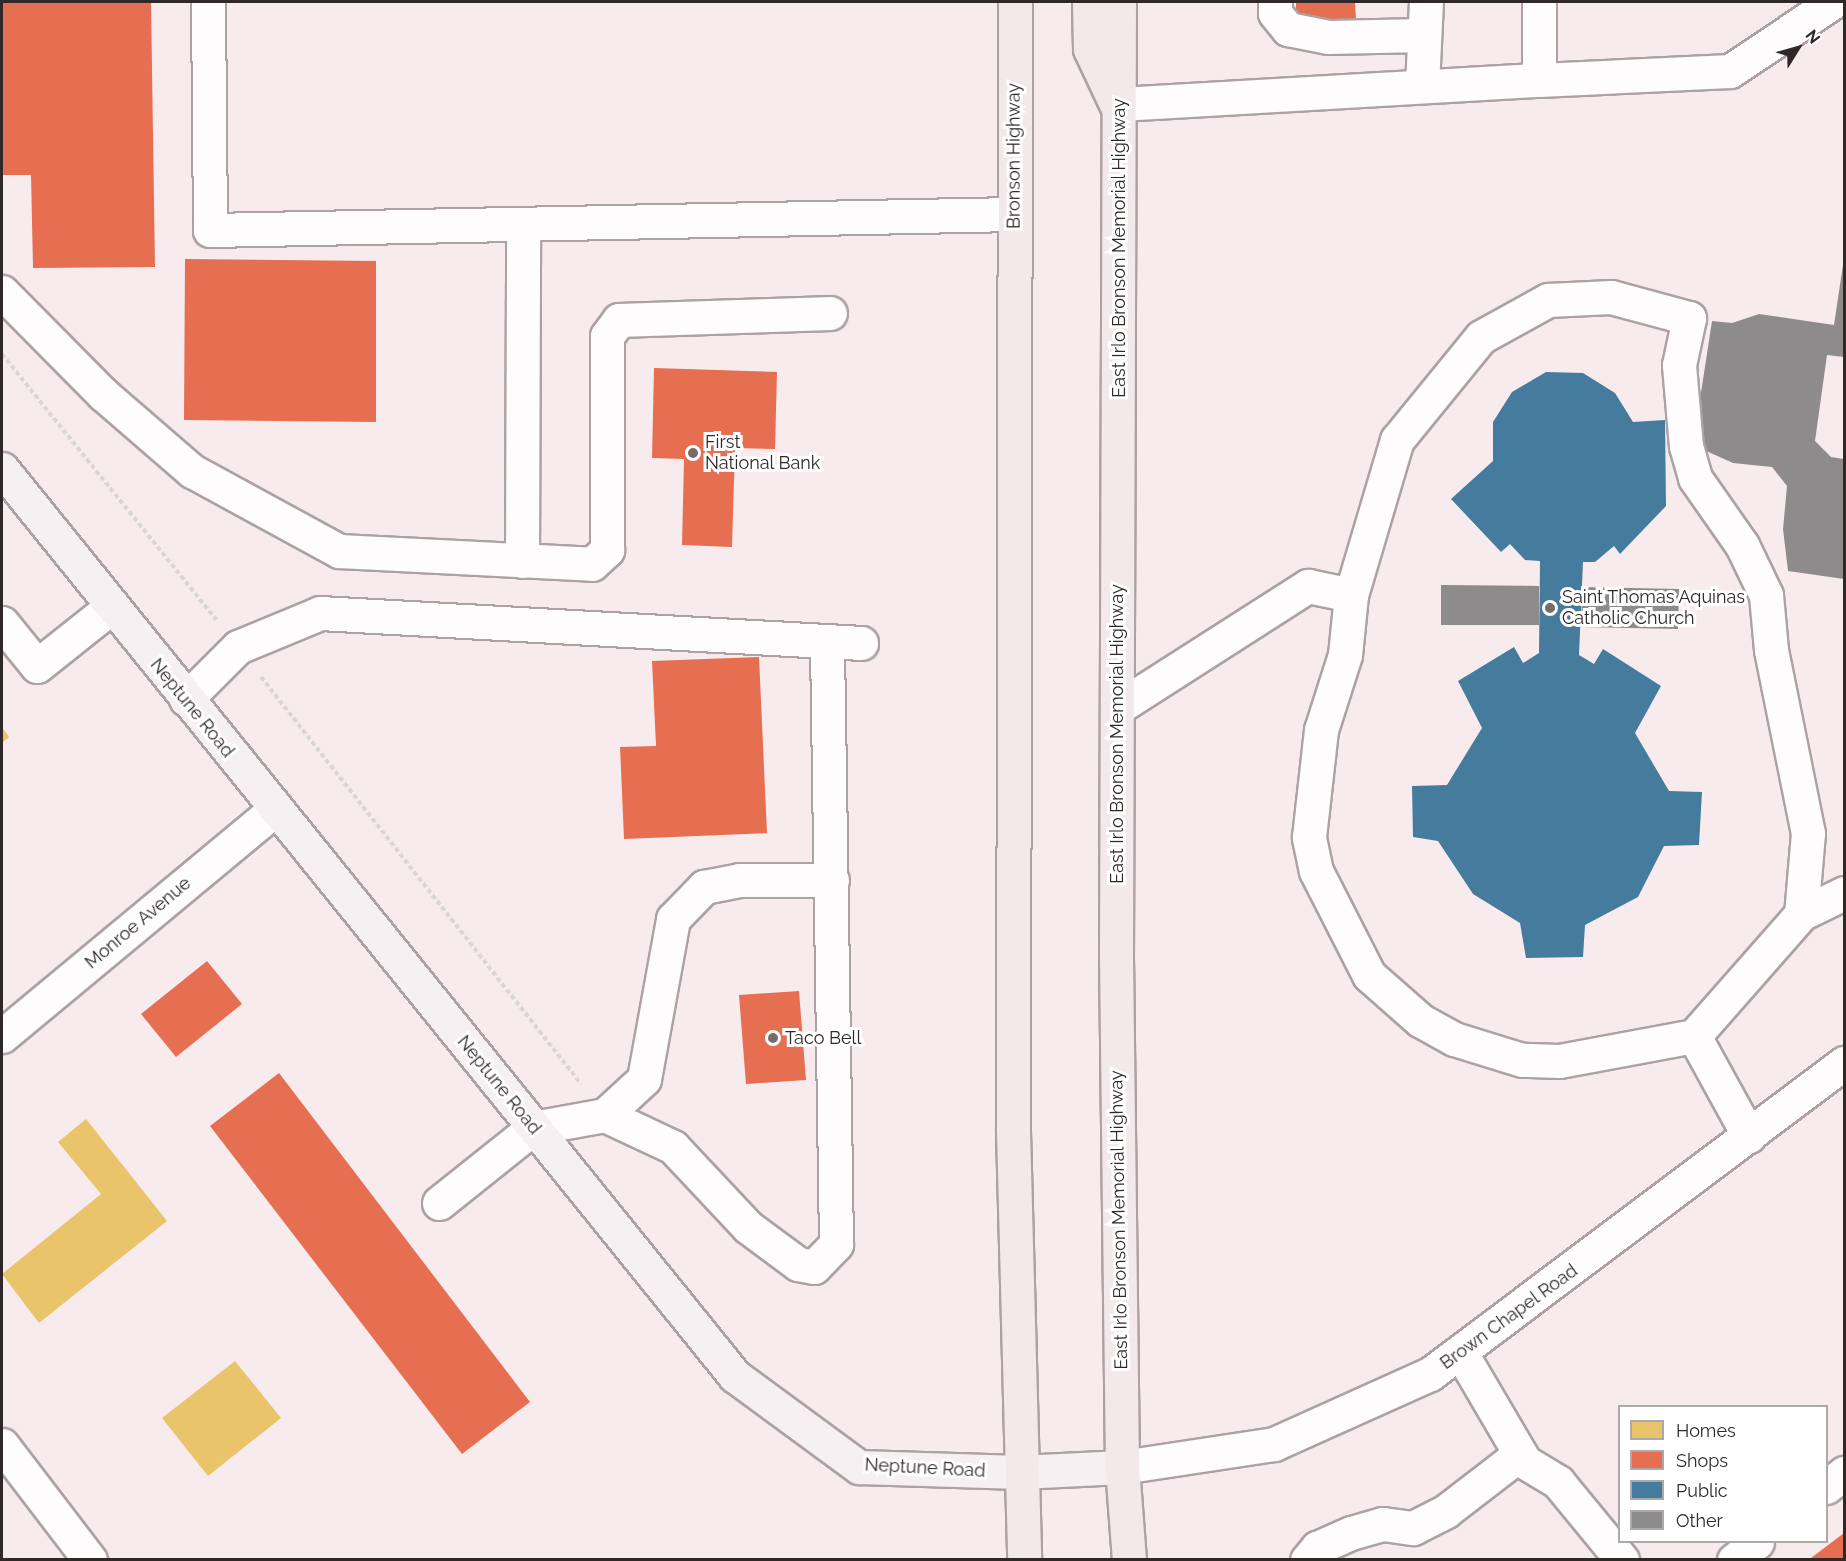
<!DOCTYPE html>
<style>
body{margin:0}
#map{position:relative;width:1846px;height:1561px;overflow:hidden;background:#f8ebee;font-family:Raleway,sans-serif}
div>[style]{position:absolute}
.homes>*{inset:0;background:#e9c46a}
.shops>*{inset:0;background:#e76f51}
.public>*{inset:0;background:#457b9d}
.building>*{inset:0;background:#8e8b8c}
.path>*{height:4px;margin-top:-2px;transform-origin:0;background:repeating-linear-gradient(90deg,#d9d6d6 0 4.5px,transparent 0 7.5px)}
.roads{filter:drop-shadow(2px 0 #aca2a5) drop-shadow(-2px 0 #aca2a5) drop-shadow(0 2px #aca2a5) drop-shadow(0 -2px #aca2a5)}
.minor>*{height:33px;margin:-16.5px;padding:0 16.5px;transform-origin:16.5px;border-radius:16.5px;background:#fefcfc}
.major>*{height:33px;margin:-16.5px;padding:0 16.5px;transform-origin:16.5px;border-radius:16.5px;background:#f7f0f2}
.highway>*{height:33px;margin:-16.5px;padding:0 16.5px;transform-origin:16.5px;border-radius:16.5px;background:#f3e9eb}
.dots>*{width:16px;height:16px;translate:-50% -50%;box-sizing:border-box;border:3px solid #fff;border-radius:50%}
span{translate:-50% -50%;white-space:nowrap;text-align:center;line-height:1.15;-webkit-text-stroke:6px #fff;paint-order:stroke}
.street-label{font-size:18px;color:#302729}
.poi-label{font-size:18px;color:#302729}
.left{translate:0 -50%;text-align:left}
.frame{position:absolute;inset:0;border:3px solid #302729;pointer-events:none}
.legend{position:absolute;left:1618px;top:1405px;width:210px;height:138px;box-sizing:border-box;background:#fff;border:2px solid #aca9a9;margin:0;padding:8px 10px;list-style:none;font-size:18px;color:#302729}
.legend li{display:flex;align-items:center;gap:12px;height:30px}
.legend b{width:30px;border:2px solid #aca9a9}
.north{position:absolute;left:1768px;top:18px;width:60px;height:60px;-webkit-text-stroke:4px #fff;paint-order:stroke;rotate:53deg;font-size:16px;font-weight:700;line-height:24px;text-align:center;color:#302729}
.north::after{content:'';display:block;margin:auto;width:21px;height:27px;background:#302729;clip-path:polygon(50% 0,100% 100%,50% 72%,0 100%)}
</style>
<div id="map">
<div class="homes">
<i style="clip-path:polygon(2px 727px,9px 737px,2px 743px)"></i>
<i style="clip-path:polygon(86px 1119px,167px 1221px,39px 1323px,2px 1274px,101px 1194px,58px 1142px)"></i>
<i style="clip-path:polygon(235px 1361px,281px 1418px,208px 1476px,162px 1418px)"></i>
</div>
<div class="shops">
<i style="clip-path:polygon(2px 2px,151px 2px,155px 267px,33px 268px,31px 175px,2px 175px)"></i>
<i style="clip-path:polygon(1296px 2px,1355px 2px,1356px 19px,1296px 20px)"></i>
<i style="clip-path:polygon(185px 259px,376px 261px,376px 422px,184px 420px)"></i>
<i style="clip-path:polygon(654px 368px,777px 372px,775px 449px,735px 448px,732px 547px,682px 545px,684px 459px,652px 458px)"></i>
<i style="clip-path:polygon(759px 657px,767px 833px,624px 839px,620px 747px,656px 746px,652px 661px)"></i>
<i style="clip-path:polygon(207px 961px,242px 1004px,176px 1057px,141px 1014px)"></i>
<i style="clip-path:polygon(799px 991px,806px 1080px,746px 1084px,739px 995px)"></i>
<i style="clip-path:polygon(279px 1073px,530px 1402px,462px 1454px,210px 1126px)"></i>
<i style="clip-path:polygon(1844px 1533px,1844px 1560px,1812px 1560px,1811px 1558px)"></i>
</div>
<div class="public">
<i style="clip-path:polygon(1546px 372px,1583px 373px,1615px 393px,1633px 422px,1665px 420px,1666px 506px,1620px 554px,1614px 546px,1595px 562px,1583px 562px,1579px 655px,1594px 664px,1603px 649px,1661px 686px,1635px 733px,1669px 791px,1702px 792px,1699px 845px,1664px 846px,1638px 897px,1585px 925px,1583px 957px,1526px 958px,1520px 923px,1473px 894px,1438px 841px,1413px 837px,1412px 786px,1447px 785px,1482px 728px,1458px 681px,1514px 647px,1523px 663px,1539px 653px,1540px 561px,1525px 560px,1510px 544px,1501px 552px,1451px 499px,1493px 461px,1493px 422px,1512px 392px)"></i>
</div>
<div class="building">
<i style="clip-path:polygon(1844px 258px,1844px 357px,1827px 355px,1815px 441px,1831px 457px,1844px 459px,1844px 579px,1788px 571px,1783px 529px,1787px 486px,1772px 467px,1733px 463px,1693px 445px,1712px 321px,1732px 323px,1759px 314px,1834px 325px)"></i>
<i style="clip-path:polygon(1441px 585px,1539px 586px,1539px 625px,1441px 625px)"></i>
<i style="clip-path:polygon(1582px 587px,1679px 589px,1678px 629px,1581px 627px)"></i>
</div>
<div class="path">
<i style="left:2px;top:354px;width:341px;rotate:51.1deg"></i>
<i style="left:261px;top:677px;width:518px;rotate:51.82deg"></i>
</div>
<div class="roads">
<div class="minor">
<i style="left:208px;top:2px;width:228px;rotate:89.5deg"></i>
<i style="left:210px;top:230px;width:804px;rotate:-1.14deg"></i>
<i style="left:1275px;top:2px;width:11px;rotate:90deg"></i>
<i style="left:1275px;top:13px;width:21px;rotate:51deg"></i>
<i style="left:1288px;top:29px;width:41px;rotate:11.3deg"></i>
<i style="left:1328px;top:37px;width:96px;rotate:-1.2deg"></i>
<i style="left:1539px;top:80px;width:191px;rotate:-2.7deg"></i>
<i style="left:1730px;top:71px;width:124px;rotate:-33.8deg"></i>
<i style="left:1422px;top:86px;width:84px;rotate:-87.3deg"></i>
<i style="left:1120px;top:104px;width:420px;rotate:-3.3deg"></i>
<i style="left:1539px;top:80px;width:78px;rotate:-90deg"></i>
<i style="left:2px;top:292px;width:144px;rotate:45.3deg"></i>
<i style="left:103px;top:394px;width:118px;rotate:40.9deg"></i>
<i style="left:192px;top:471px;width:167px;rotate:28.6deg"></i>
<i style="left:339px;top:551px;width:253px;rotate:2.9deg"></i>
<i style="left:592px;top:564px;width:21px;rotate:-43deg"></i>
<i style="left:607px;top:550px;width:214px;rotate:-90deg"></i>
<i style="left:607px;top:336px;width:20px;rotate:-53deg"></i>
<i style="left:619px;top:320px;width:211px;rotate:-1.9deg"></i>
<i style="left:522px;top:561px;width:337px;rotate:-89.8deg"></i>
<i style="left:2px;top:623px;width:55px;rotate:50.9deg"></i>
<i style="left:37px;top:666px;width:93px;rotate:-38.5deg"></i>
<i style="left:186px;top:699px;width:74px;rotate:-45deg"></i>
<i style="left:238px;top:647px;width:89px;rotate:-22.5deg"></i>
<i style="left:320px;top:613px;width:542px;rotate:3.17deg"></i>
<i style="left:1117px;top:708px;width:227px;rotate:-32.6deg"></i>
<i style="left:1308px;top:586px;width:44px;rotate:11.8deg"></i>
<i style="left:2px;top:1036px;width:354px;rotate:-39.7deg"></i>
<i style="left:1694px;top:1036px;width:162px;rotate:-48.7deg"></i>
<i style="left:1801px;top:914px;width:48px;rotate:-26deg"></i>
<i style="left:605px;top:1115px;width:75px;rotate:25.2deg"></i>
<i style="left:673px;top:1147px;width:110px;rotate:46.8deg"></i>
<i style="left:748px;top:1227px;width:62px;rotate:36.5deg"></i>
<i style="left:798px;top:1264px;width:16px;rotate:11deg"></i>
<i style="left:814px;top:1267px;width:32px;rotate:-46deg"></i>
<i style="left:836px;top:1244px;width:603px;rotate:-90.86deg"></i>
<i style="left:1749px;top:1136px;width:114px;rotate:-118.8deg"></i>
<i style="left:1694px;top:1036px;width:137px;rotate:169.5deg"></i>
<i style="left:1559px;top:1061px;width:37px;rotate:-178deg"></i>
<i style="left:1522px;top:1060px;width:71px;rotate:-162.8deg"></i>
<i style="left:1454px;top:1039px;width:39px;rotate:-151deg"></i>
<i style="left:1420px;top:1020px;width:68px;rotate:-138.6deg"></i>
<i style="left:1369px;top:975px;width:117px;rotate:-117deg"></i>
<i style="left:1316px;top:871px;width:35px;rotate:-102deg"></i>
<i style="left:1309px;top:837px;width:108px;rotate:-83.6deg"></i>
<i style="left:1321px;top:730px;width:79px;rotate:-72.3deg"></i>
<i style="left:1345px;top:655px;width:60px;rotate:-84.3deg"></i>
<i style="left:1351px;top:595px;width:162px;rotate:-73.5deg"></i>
<i style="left:1397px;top:440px;width:133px;rotate:-50.8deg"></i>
<i style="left:1481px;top:337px;width:77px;rotate:-28.9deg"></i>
<i style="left:1548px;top:300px;width:63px;rotate:-2.7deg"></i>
<i style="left:1611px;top:297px;width:81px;rotate:15.1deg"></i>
<i style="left:1689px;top:318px;width:48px;rotate:102deg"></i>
<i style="left:1679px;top:365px;width:81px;rotate:85.1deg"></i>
<i style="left:1686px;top:446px;width:33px;rotate:74deg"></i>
<i style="left:1695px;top:478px;width:82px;rotate:55deg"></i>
<i style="left:1742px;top:545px;width:55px;rotate:64.4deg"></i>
<i style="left:1766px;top:595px;width:55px;rotate:84.8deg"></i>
<i style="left:1771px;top:650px;width:187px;rotate:78.6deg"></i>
<i style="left:1808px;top:833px;width:81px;rotate:94.9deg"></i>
<i style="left:439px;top:1203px;width:120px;rotate:-38.6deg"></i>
<i style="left:533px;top:1128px;width:73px;rotate:-10.2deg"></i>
<i style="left:605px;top:1115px;width:53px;rotate:-42.7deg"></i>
<i style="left:644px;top:1079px;width:163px;rotate:-79.7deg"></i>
<i style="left:673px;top:919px;width:45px;rotate:-45.9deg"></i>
<i style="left:704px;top:887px;width:36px;rotate:-11deg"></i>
<i style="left:739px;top:880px;width:93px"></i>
<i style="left:1461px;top:1353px;width:126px;rotate:59.6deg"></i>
<i style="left:1525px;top:1462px;width:39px;rotate:31deg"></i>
<i style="left:1558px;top:1482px;width:101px;rotate:50.6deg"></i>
<i style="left:2px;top:1445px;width:145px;rotate:52.6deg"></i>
<i style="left:1122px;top:1467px;width:154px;rotate:-8.6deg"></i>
<i style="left:1274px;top:1444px;width:171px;rotate:-24.2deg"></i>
<i style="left:1430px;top:1374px;width:518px;rotate:-36.91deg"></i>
<i style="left:1826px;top:1487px;width:23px;rotate:-38deg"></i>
<i style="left:1307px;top:1560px;width:16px;rotate:-50deg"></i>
<i style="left:1317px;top:1548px;width:37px;rotate:-24deg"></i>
<i style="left:1351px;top:1533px;width:33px;rotate:-16deg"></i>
<i style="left:1383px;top:1524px;width:30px;rotate:8deg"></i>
<i style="left:1413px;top:1528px;width:37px;rotate:-27deg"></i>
<i style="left:1446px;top:1511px;width:93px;rotate:-37.6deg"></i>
<i style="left:1734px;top:1560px;width:29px;rotate:-38deg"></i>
</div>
<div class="major">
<i style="left:2px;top:469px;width:1166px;rotate:51.06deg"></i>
<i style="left:735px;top:1376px;width:154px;rotate:36.3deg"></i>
<i style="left:859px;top:1467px;width:161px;rotate:1.8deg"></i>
<i style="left:1020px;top:1472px;width:102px;rotate:-2.8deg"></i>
</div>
<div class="highway">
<i style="left:1015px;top:2px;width:1129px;rotate:90.1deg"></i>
<i style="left:1013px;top:1131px;width:429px;rotate:88.5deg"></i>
<i style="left:1089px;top:2px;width:47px;rotate:88.8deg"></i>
<i style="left:1090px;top:49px;width:61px;rotate:64.7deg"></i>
<i style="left:1119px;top:2px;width:954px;rotate:90.18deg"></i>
<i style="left:1116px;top:956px;width:511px;rotate:89.33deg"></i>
<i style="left:1122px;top:1467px;width:93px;rotate:85.7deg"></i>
</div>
</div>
<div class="dots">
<i style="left:693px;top:453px;background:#766c6e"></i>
<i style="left:1550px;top:608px;background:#766c6e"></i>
<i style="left:773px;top:1038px;background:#766c6e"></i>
</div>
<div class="street-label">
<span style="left:1014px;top:156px;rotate:-90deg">Bronson Highway</span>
<span style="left:1119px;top:248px;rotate:-90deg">East Irlo Bronson Memorial Highway</span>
<span style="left:192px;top:708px;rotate:51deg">Neptune Road</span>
<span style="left:1117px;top:734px;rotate:-90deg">East Irlo Bronson Memorial Highway</span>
<span style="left:138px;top:923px;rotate:-40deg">Monroe Avenue</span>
<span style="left:499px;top:1085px;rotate:51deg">Neptune Road</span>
<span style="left:1119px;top:1220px;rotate:-91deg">East Irlo Bronson Memorial Highway</span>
<span style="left:1509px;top:1317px;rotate:-36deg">Brown Chapel Road</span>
<span style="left:925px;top:1468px;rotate:3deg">Neptune Road</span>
</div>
<div class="poi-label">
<span class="left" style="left:705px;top:453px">First<br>National Bank</span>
<span class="left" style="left:1562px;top:608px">Saint Thomas Aquinas<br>Catholic Church</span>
<span class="left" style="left:785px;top:1038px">Taco Bell</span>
</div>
<div class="frame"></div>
<ul class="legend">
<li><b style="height:16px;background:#e9c46a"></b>Homes</li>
<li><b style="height:16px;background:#e76f51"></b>Shops</li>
<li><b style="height:16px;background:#457b9d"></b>Public</li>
<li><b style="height:16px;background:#8e8b8c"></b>Other</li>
</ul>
<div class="north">N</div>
</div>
